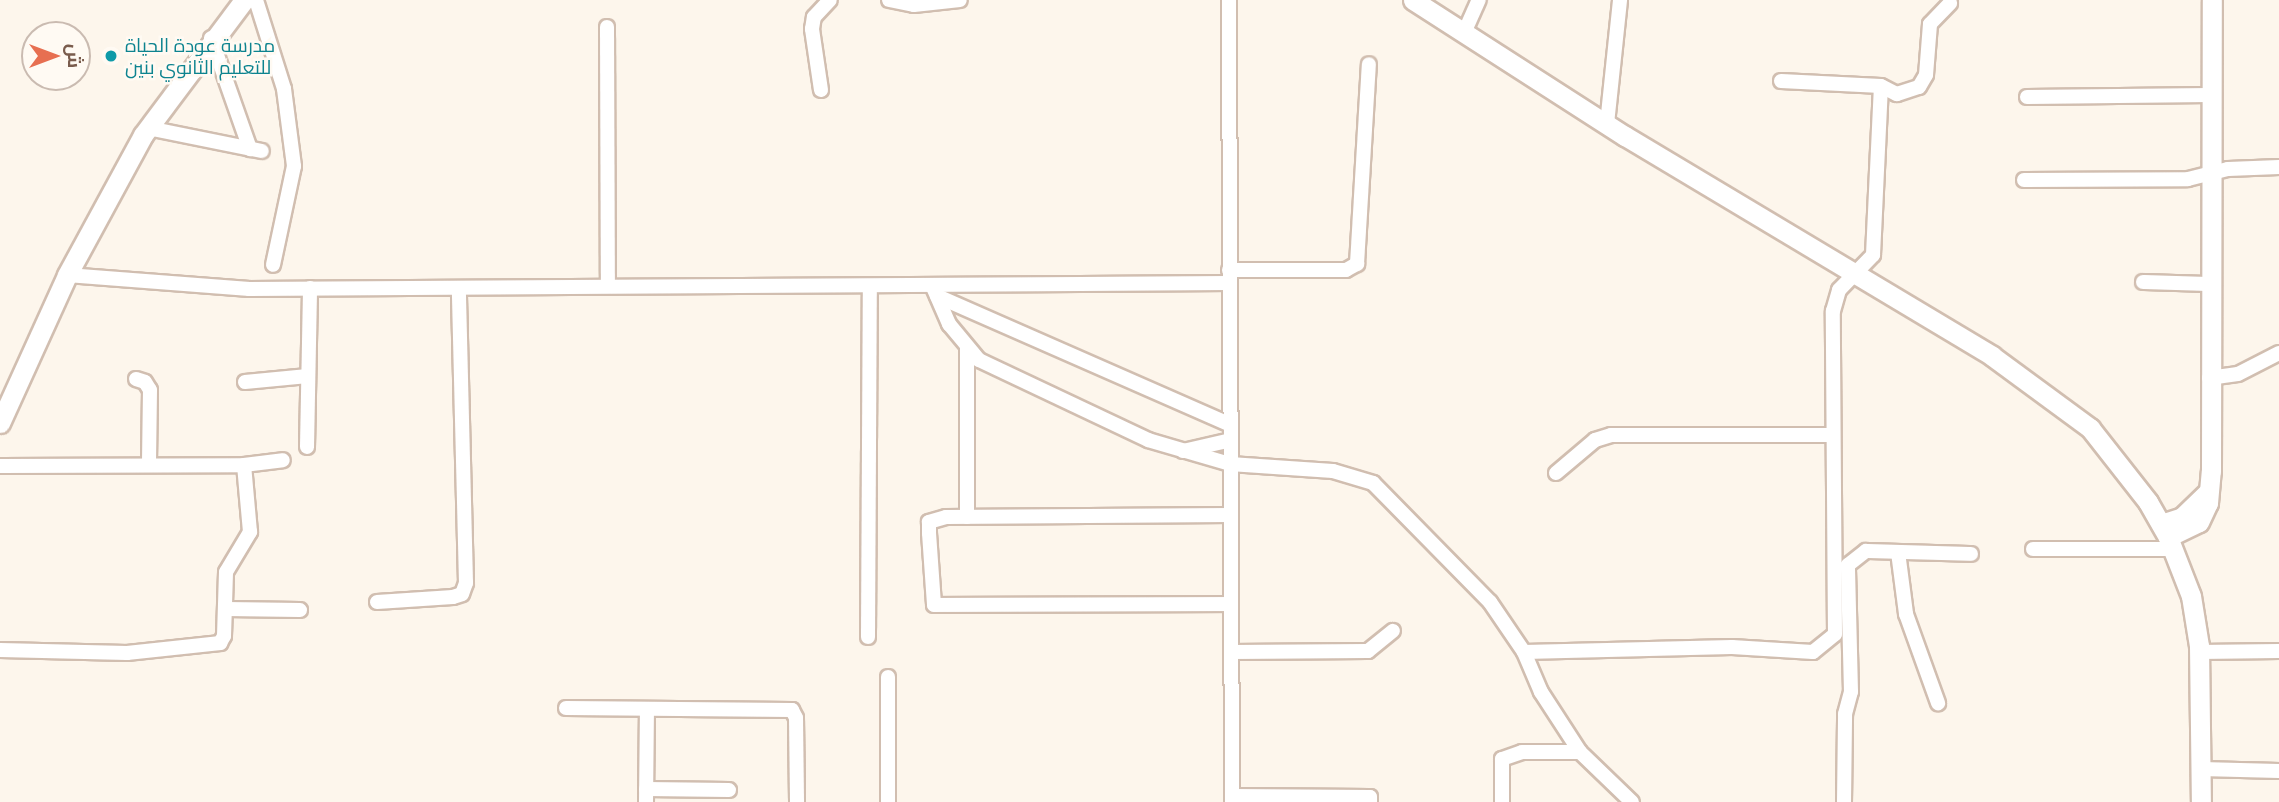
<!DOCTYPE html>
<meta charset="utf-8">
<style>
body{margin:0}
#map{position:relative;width:2279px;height:802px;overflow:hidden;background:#fdf6ec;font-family:"Golos Text",Cairo,sans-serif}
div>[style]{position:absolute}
.roads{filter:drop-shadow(2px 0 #d1beb0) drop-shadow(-2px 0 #d1beb0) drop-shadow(0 2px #d1beb0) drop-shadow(0 -2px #d1beb0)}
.minor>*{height:14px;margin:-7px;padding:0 7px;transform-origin:7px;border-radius:7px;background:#fff}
.secondary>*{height:19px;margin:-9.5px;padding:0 9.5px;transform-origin:9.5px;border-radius:9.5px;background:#fff}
.dots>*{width:19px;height:19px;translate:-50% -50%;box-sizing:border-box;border:4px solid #fffaf3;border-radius:50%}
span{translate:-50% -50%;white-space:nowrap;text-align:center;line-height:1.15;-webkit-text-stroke:5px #fffaf3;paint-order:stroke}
.culture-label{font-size:19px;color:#0d838f}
.left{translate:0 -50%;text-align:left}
.north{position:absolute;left:21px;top:21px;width:70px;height:70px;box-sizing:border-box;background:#fffaf3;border:2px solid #cabbb1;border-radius:50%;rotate:90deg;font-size:19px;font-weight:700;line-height:28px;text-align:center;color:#7a5c4d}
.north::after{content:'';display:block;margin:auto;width:24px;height:32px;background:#e76f51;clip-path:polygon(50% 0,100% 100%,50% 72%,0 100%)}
</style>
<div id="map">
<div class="roads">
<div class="minor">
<i style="left:256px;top:0;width:93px;rotate:72.5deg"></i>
<i style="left:284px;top:89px;width:78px;rotate:82.6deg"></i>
<i style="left:294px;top:166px;width:101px;rotate:102deg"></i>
<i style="left:889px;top:0;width:25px;rotate:11deg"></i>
<i style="left:914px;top:5px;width:46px;rotate:-6.2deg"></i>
<i style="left:1229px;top:0;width:802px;rotate:89.79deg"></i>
<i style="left:607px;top:27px;width:258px;rotate:89.8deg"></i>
<i style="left:1464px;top:33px;width:36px;rotate:-66deg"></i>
<i style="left:211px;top:38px;width:118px;rotate:70.6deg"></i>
<i style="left:1781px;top:81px;width:100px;rotate:2.9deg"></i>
<i style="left:821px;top:90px;width:62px;rotate:-98.4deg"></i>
<i style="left:812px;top:29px;width:12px;rotate:-81deg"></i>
<i style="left:814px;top:17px;width:23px;rotate:-47deg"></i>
<i style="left:2027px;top:97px;width:183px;rotate:-0.6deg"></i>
<i style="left:1607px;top:124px;width:125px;rotate:-84deg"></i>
<i style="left:148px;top:128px;width:116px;rotate:11.4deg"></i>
<i style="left:2024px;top:180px;width:164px;rotate:-0.3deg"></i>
<i style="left:2188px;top:179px;width:41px;rotate:-14deg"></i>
<i style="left:2228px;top:169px;width:51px;rotate:-2.2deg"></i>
<i style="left:1229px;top:270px;width:117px"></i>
<i style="left:1346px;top:270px;width:13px;rotate:-29deg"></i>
<i style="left:1357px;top:264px;width:200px;rotate:-86.6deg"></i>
<i style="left:67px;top:275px;width:183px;rotate:4.4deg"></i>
<i style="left:249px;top:289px;width:980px;rotate:-0.35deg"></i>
<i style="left:2143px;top:282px;width:66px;rotate:1.7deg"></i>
<i style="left:932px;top:285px;width:43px;rotate:66.4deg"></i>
<i style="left:949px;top:324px;width:47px;rotate:50.2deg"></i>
<i style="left:979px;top:360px;width:187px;rotate:25.3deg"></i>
<i style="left:1148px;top:440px;width:85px;rotate:16.3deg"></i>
<i style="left:1230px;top:464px;width:103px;rotate:3.9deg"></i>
<i style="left:1333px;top:471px;width:42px;rotate:16.7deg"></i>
<i style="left:1373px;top:483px;width:167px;rotate:45.5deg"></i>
<i style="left:1490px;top:602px;width:60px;rotate:55.8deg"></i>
<i style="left:937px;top:296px;width:321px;rotate:23.7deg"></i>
<i style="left:2209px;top:378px;width:29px;rotate:-8deg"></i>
<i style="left:2238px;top:374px;width:46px;rotate:-27.1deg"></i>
<i style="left:136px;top:379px;width:9px;rotate:18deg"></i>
<i style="left:145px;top:382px;width:9px;rotate:58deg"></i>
<i style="left:150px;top:390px;width:75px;rotate:90.8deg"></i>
<i style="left:245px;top:382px;width:63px;rotate:-5.4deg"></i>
<i style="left:307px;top:447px;width:159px;rotate:-88.9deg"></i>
<i style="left:1183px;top:451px;width:49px;rotate:-12.9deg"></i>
<i style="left:0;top:466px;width:244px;rotate:-0.2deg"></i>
<i style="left:244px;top:465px;width:39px;rotate:-7deg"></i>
<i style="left:1556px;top:473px;width:51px;rotate:-40.2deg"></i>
<i style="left:1595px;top:440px;width:17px;rotate:-17deg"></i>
<i style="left:1611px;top:435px;width:222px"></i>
<i style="left:1230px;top:515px;width:284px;rotate:179.6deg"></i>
<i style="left:946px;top:517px;width:18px;rotate:164deg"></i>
<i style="left:929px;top:522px;width:11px;rotate:90deg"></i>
<i style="left:929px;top:533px;width:72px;rotate:86deg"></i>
<i style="left:934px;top:605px;width:297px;rotate:-0.2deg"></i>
<i style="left:967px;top:517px;width:169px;rotate:-90deg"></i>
<i style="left:2033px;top:549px;width:141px"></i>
<i style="left:1898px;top:552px;width:63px;rotate:82.6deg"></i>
<i style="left:1906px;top:614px;width:95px;rotate:70.2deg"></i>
<i style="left:377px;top:602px;width:76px;rotate:-3.8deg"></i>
<i style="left:453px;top:597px;width:9px;rotate:-18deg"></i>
<i style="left:462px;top:594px;width:12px;rotate:-70deg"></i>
<i style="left:466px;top:583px;width:294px;rotate:-91.4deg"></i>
<i style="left:226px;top:609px;width:74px;rotate:0.8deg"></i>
<i style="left:868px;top:637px;width:351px;rotate:-89.7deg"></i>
<i style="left:0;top:650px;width:127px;rotate:1.4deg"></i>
<i style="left:127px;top:653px;width:94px;rotate:-6.1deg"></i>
<i style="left:220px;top:643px;width:8px;rotate:-60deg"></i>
<i style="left:224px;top:636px;width:64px;rotate:-88.2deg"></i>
<i style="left:226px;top:572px;width:47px;rotate:-59deg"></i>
<i style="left:250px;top:532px;width:67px;rotate:-95.1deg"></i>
<i style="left:1232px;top:652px;width:136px;rotate:-0.4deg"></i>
<i style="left:1368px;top:651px;width:32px;rotate:-39deg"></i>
<i style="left:2199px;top:652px;width:80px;rotate:-0.7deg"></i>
<i style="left:566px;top:708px;width:226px;rotate:0.5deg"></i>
<i style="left:792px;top:710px;width:9px;rotate:63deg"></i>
<i style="left:796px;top:718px;width:84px;rotate:89.3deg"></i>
<i style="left:1580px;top:752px;width:72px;rotate:-123deg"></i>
<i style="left:1541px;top:692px;width:43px;rotate:-113deg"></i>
<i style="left:1524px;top:652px;width:208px;rotate:-1.4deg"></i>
<i style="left:1732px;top:647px;width:81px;rotate:3.5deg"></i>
<i style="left:1813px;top:652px;width:28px;rotate:-39deg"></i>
<i style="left:1835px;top:634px;width:323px;rotate:-90.4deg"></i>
<i style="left:1833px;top:311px;width:22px;rotate:-74deg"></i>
<i style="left:1839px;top:290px;width:49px;rotate:-45.8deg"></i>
<i style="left:1873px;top:255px;width:169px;rotate:-87.3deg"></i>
<i style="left:1881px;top:86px;width:18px;rotate:27deg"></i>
<i style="left:1897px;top:94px;width:23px;rotate:-18deg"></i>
<i style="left:1919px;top:87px;width:14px;rotate:-60deg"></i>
<i style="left:1926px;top:75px;width:51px;rotate:-85.5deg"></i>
<i style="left:1930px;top:24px;width:29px;rotate:-46deg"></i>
<i style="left:2201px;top:769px;width:78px;rotate:1.5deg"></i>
<i style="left:646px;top:789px;width:83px;rotate:0.7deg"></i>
<i style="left:1232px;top:796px;width:138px;rotate:0.4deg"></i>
<i style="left:1370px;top:797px;width:5px;rotate:90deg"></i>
<i style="left:646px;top:802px;width:92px;rotate:-89.4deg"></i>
<i style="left:888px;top:802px;width:125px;rotate:-90deg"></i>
<i style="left:1502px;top:802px;width:43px;rotate:-90deg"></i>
<i style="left:1502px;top:759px;width:21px;rotate:-19deg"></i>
<i style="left:1522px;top:752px;width:58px"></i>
<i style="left:1580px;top:752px;width:72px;rotate:43.9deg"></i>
<i style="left:1844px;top:802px;width:88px;rotate:-89.3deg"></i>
<i style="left:1845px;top:714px;width:23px;rotate:-75deg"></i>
<i style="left:1851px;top:692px;width:127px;rotate:-91.4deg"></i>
<i style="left:1848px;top:565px;width:23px;rotate:-38deg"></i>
<i style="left:1866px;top:551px;width:105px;rotate:1.6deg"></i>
</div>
<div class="secondary">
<i style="left:1413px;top:0;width:252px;rotate:32.7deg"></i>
<i style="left:1625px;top:136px;width:428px;rotate:30.9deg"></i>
<i style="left:1992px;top:356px;width:122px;rotate:36.3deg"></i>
<i style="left:2090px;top:428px;width:94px;rotate:51.9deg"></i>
<i style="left:2148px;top:502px;width:40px;rotate:60.3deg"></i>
<i style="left:2168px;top:537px;width:63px;rotate:68.7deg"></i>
<i style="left:2191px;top:596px;width:51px;rotate:80.9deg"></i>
<i style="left:2199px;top:646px;width:156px;rotate:89.3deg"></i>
<i style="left:0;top:423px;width:162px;rotate:-65.6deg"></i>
<i style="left:67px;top:275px;width:159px;rotate:-61.5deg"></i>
<i style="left:143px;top:135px;width:169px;rotate:-53.2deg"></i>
<i style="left:2161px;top:524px;width:22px;rotate:-18deg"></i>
<i style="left:2182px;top:517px;width:36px;rotate:-44deg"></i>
<i style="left:2168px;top:537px;width:34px;rotate:-26deg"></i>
<i style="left:2199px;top:522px;width:21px;rotate:-65deg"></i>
<i style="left:2208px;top:503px;width:32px;rotate:-85deg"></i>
<i style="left:2211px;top:471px;width:471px;rotate:-89.9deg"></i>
</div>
</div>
<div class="dots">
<i style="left:111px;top:56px;background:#0f9aa8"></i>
</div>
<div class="culture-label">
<span class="left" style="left:125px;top:56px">مدرسة عودة الحياة<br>للتعليم الثانوي بنين</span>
</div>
<div class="north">ش</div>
</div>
